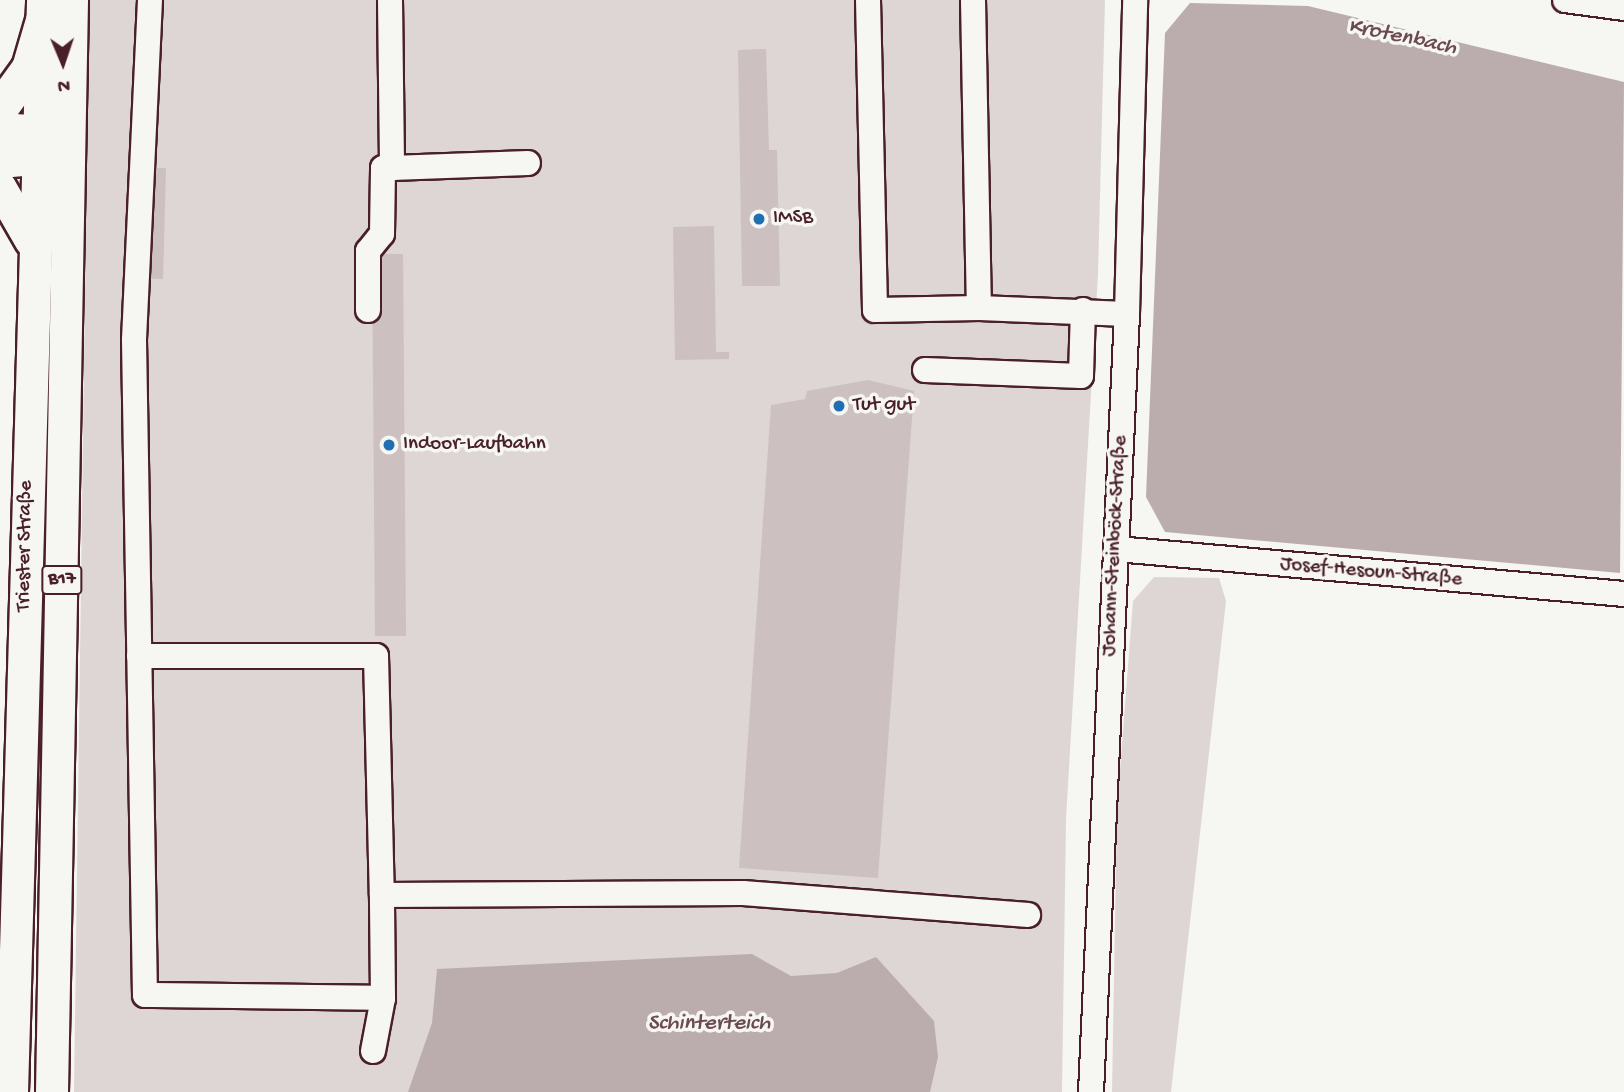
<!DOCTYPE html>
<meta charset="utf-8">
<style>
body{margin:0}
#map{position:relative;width:1624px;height:1092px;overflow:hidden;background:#f6f6f2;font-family:"Gochi Hand",sans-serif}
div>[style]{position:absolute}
.green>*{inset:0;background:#ddd6d5}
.water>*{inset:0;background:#bbadae}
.building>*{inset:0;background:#ccc1c0}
.roads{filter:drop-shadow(2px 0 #4a1f2b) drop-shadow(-2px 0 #4a1f2b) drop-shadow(0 2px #4a1f2b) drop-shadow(0 -2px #4a1f2b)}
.minor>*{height:24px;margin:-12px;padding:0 12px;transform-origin:12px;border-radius:12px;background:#f6f6f2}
.major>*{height:32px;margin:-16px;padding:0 16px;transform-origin:16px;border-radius:16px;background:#f6f6f2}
.highway>*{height:35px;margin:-17.5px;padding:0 17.5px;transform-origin:17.5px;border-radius:17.5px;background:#f6f6f2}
.dots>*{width:19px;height:19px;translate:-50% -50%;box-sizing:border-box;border:4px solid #f6f6f2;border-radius:50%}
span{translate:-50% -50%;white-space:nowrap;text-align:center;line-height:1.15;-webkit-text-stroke:7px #f6f6f2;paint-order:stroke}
.shield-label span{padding:2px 5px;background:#f6f6f2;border:2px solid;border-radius:5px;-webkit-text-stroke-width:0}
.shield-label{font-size:19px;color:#4a1f2b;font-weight:700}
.poi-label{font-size:21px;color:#4a1f2b}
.left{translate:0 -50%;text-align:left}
.street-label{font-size:21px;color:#4a1f2b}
.water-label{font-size:23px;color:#6c4a52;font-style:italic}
.north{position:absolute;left:28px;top:28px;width:70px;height:70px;-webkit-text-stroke:5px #f6f6f2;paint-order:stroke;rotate:178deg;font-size:19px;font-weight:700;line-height:28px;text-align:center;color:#4a1f2b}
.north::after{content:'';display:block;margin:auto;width:24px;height:32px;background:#4a1f2b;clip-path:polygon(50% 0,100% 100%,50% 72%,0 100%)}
</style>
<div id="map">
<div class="green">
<i style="clip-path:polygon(89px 0,1105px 0,1098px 274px,1066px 819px,1062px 1092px,74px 1092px)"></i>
<i style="clip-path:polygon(1154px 577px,1219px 578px,1226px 601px,1171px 1092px,1112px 1092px,1117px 810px,1133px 601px)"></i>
</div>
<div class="water">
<i style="clip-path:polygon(1190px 3px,1308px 6px,1624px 82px,1620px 573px,1165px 532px,1146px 497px,1165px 33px)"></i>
<i style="clip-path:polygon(752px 954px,791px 976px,837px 973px,876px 957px,934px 1021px,938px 1057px,930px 1092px,408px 1092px,432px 1023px,437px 969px)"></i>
</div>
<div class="building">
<i style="clip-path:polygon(766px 49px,769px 150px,777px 150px,780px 286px,742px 286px,738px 50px)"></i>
<i style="clip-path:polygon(145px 168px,166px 168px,163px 279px,142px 278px)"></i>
<i style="clip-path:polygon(714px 226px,716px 352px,729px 352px,729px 359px,675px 360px,673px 227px)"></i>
<i style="clip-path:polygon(372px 254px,403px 254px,406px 636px,375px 636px)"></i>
<i style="clip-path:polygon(868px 380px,914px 391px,878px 878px,739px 868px,771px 405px,805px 399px,807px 391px)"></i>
</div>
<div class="roads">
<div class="minor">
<i style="left:150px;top:0;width:340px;rotate:92.7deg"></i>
<i style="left:134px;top:340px;width:655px;rotate:89.04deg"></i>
<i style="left:145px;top:995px;width:238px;rotate:0.7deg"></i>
<i style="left:383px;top:998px;width:103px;rotate:-90.6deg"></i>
<i style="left:382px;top:895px;width:361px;rotate:-0.3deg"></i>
<i style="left:743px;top:893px;width:286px;rotate:4.4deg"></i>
<i style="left:390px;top:0;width:168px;rotate:89.3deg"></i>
<i style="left:392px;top:168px;width:136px;rotate:-2.1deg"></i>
<i style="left:868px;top:0;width:310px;rotate:88.7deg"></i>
<i style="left:875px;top:310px;width:104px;rotate:-1.1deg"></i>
<i style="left:973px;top:0;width:308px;rotate:88.9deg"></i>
<i style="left:979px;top:308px;width:148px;rotate:2.3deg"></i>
<i style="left:1565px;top:0;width:60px;rotate:7.7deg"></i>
<i style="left:368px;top:310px;width:59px;rotate:-90deg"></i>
<i style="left:368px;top:251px;width:22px;rotate:-51deg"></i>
<i style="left:382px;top:234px;width:66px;rotate:-89.1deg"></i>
<i style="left:383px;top:168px;width:10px"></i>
<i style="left:925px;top:370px;width:156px;rotate:2.2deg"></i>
<i style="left:1081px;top:376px;width:66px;rotate:-88.3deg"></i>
<i style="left:1117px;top:549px;width:509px;rotate:5.07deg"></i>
<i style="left:139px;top:656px;width:237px"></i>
<i style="left:376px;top:656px;width:239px;rotate:88.6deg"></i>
<i style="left:373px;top:1051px;width:54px;rotate:-79.3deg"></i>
<i style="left:1091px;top:1092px;width:779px;rotate:-87.35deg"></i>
<i style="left:1127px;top:314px;width:314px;rotate:-88.5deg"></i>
</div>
<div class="major">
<i style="left:0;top:162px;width:57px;rotate:-5deg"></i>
<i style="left:0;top:187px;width:62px;rotate:60.1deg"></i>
<i style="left:12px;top:1092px;width:1092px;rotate:-88.37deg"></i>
<i style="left:52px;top:1092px;width:1092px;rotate:-88.95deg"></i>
</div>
<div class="highway">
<i style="left:0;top:108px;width:49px;rotate:-54.1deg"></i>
<i style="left:29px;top:68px;width:50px;rotate:-73.7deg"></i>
<i style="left:0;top:130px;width:39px;rotate:4deg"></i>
</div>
</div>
<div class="dots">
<i style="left:759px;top:219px;background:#1f6fb2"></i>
<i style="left:839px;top:406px;background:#1f6fb2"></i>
<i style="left:389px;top:445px;background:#1f6fb2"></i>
</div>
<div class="shield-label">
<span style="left:62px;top:580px">B17</span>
</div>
<div class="poi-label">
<span class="left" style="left:773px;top:219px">IMSB</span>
<span class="left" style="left:853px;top:406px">Tut gut</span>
<span class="left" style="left:403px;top:445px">Indoor-Laufbahn</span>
</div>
<div class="street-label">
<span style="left:26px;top:546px;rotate:-89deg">Triester Straße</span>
<span style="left:1116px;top:546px;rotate:-87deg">Johann-Steinböck-Straße</span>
<span style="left:1371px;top:573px;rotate:5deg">Josef-Hesoun-Straße</span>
</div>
<div class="water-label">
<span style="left:1402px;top:38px;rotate:12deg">Krotenbach</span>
<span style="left:709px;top:1024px">Schinterteich</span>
</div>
<div class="north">N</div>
</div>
